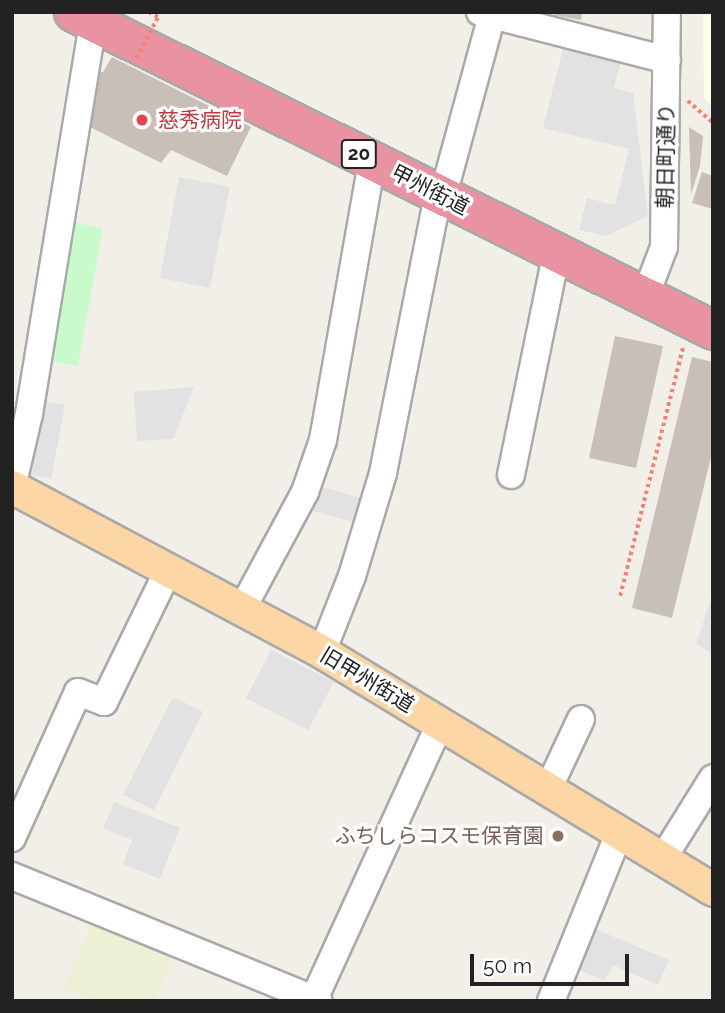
<!DOCTYPE html>
<meta charset="utf-8">
<style>
body{margin:0}
#map{position:relative;width:725px;height:1013px;overflow:hidden;background:#f2efe9;font-family:Raleway,"Noto Sans JP",sans-serif}
div>[style]{position:absolute}
.education>*{inset:0;background:#ffffe5}
.farmland>*{inset:0;background:#eef0d5}
.park>*{inset:0;background:#c8facc}
.parking>*{inset:0;background:#e2e2e2}
.building>*{inset:0;background:#c7bfb8}
.path>*{height:3.5px;margin-top:-1.75px;transform-origin:0;background:repeating-linear-gradient(90deg,#fa8072 0 3.5px,transparent 0 7px)}
.roads{filter:drop-shadow(2px 0 #a9a9a9) drop-shadow(-2px 0 #a9a9a9) drop-shadow(0 2px #a9a9a9) drop-shadow(0 -2px #a9a9a9)}
.minor>*{height:26px;margin:-13px;padding:0 13px;transform-origin:13px;border-radius:13px;background:#fff}
.major>*{height:32px;margin:-16px;padding:0 16px;transform-origin:16px;border-radius:16px;background:#fcd6a4}
.highway>*{height:37px;margin:-18.5px;padding:0 18.5px;transform-origin:18.5px;border-radius:18.5px;background:#e892a2}
.path-bridge>*{height:3.5px;margin-top:-1.75px;transform-origin:0;background:repeating-linear-gradient(90deg,#fa8072 0 3.5px,transparent 0 7px)}
.dots>*{width:19px;height:19px;translate:-50% -50%;box-sizing:border-box;border:4px solid #fff;border-radius:50%}
span{translate:-50% -50%;white-space:nowrap;text-align:center;line-height:1.15;-webkit-text-stroke:6px #fff;paint-order:stroke}
.shield-label span{padding:2px 5px;background:#fff;border:2px solid;border-radius:5px;-webkit-text-stroke-width:0}
.shield-label{font-size:19px;color:#222;font-weight:700}
.health-label{font-size:21px;color:#be3a42}
.left{translate:0 -50%;text-align:left}
.street-label{font-size:21px;color:#222}
.education-label{font-size:21px;color:#785e54}
.right{translate:-100% -50%;text-align:right}
.frame{position:absolute;inset:0;border:14px solid #222;pointer-events:none}
.scale{position:absolute;left:470px;top:954px;width:159px;height:32px;box-sizing:border-box;border:4px solid #222;border-top:0;padding-left:9px;font-size:21px;line-height:24px;white-space:nowrap;color:#222;-webkit-text-stroke:5px #fff;paint-order:stroke}
</style>
<div id="map">
<div class="education">
<i style="clip-path:polygon(703px 12px,713px 12px,713px 106px,704px 98px)"></i>
</div>
<div class="farmland">
<i style="clip-path:polygon(94px 915px,178px 945px,156px 1001px,97px 1001px,63px 989px)"></i>
</div>
<div class="park">
<i style="clip-path:polygon(65px 221px,103px 228px,78px 366px,40px 360px)"></i>
</div>
<div class="parking">
<i style="clip-path:polygon(566px 37px,623px 52px,614px 88px,633px 93px,648px 216px,606px 236px,579px 230px,587px 198px,615px 205px,629px 149px,543px 128px)"></i>
<i style="clip-path:polygon(179px 177px,230px 187px,210px 288px,160px 278px)"></i>
<i style="clip-path:polygon(194px 387px,173px 439px,137px 441px,134px 392px)"></i>
<i style="clip-path:polygon(33px 399px,65px 405px,51px 479px,19px 473px)"></i>
<i style="clip-path:polygon(318px 486px,369px 500px,363px 524px,312px 511px)"></i>
<i style="clip-path:polygon(713px 593px,713px 654px,696px 644px)"></i>
<i style="clip-path:polygon(271px 650px,334px 682px,308px 730px,246px 698px)"></i>
<i style="clip-path:polygon(173px 697px,203px 712px,154px 810px,123px 795px)"></i>
<i style="clip-path:polygon(114px 802px,180px 828px,160px 879px,123px 864px,132px 840px,103px 828px)"></i>
<i style="clip-path:polygon(593px 928px,669px 960px,658px 985px,613px 965px,605px 981px,577px 969px)"></i>
</div>
<div class="building">
<i style="clip-path:polygon(554px 12px,582px 12px,581px 20px,554px 15px)"></i>
<i style="clip-path:polygon(112px 57px,251px 127px,227px 176px,171px 150px,161px 163px,84px 124px,98px 72px,103px 72px)"></i>
<i style="clip-path:polygon(689px 127px,703px 136px,700px 166px,691px 194px)"></i>
<i style="clip-path:polygon(702px 172px,713px 176px,713px 209px,692px 203px)"></i>
<i style="clip-path:polygon(615px 336px,663px 346px,636px 468px,589px 458px)"></i>
<i style="clip-path:polygon(692px 357px,713px 362px,713px 449px,672px 618px,632px 608px)"></i>
</div>
<div class="path">
<i style="left:149px;top:12px;width:10px;rotate:29deg"></i>
<i style="left:688px;top:101px;width:33px;rotate:41deg"></i>
<i style="left:620px;top:596px;width:257px;rotate:-75.8deg"></i>
</div>
<div class="roads">
<div class="minor">
<i style="left:480px;top:12px;width:193px;rotate:14.4deg"></i>
<i style="left:448px;top:177px;width:168px;rotate:-74.8deg"></i>
<i style="left:645px;top:297px;width:53px;rotate:-69.2deg"></i>
<i style="left:664px;top:247px;width:235px;rotate:-89.3deg"></i>
<i style="left:511px;top:475px;width:225px;rotate:-78.4deg"></i>
<i style="left:12px;top:487px;width:75px;rotate:-76.9deg"></i>
<i style="left:29px;top:414px;width:407px;rotate:-80.7deg"></i>
<i style="left:242px;top:609px;width:133px;rotate:-61.7deg"></i>
<i style="left:305px;top:492px;width:55px;rotate:-70.9deg"></i>
<i style="left:323px;top:440px;width:283px;rotate:-80deg"></i>
<i style="left:322px;top:652px;width:82px;rotate:-68.5deg"></i>
<i style="left:352px;top:576px;width:108px;rotate:-73.2deg"></i>
<i style="left:383px;top:473px;width:284px;rotate:-78.8deg"></i>
<i style="left:549px;top:787px;width:75px;rotate:-64.8deg"></i>
<i style="left:12px;top:838px;width:160px;rotate:-65.7deg"></i>
<i style="left:78px;top:692px;width:28px;rotate:21deg"></i>
<i style="left:104px;top:702px;width:148px;rotate:-64deg"></i>
<i style="left:663px;top:858px;width:94px;rotate:-58deg"></i>
<i style="left:12px;top:876px;width:331px;rotate:22.2deg"></i>
<i style="left:314px;top:999px;width:302px;rotate:-65.4deg"></i>
<i style="left:551px;top:1001px;width:183px;rotate:-67.9deg"></i>
</div>
<div class="major">
<i style="left:12px;top:487px;width:351px;rotate:28deg"></i>
<i style="left:322px;top:652px;width:458px;rotate:31.3deg"></i>
</div>
<div class="highway">
<i style="left:73px;top:12px;width:715px;rotate:26.42deg"></i>
</div>
</div>
<div class="path-bridge">
<i style="left:136px;top:58px;width:47px;rotate:-61.8deg"></i>
</div>
<div class="dots">
<i style="left:142px;top:120px;background:#e0444e"></i>
<i style="left:558px;top:836px;background:#8d6e63"></i>
</div>
<div class="shield-label">
<span style="left:359px;top:154px">20</span>
</div>
<div class="health-label">
<span class="left" style="left:158px;top:120px">慈秀病院</span>
</div>
<div class="street-label">
<span style="left:666px;top:156px;rotate:-89deg">朝日町通り</span>
<span style="left:430px;top:190px;rotate:27deg">甲州街道</span>
<span style="left:367px;top:680px;rotate:31deg">旧甲州街道</span>
</div>
<div class="education-label">
<span class="right" style="left:544px;top:836px">ふちしらコスモ保育園</span>
</div>
<div class="frame"></div>
<div class="scale">50 m</div>
</div>
